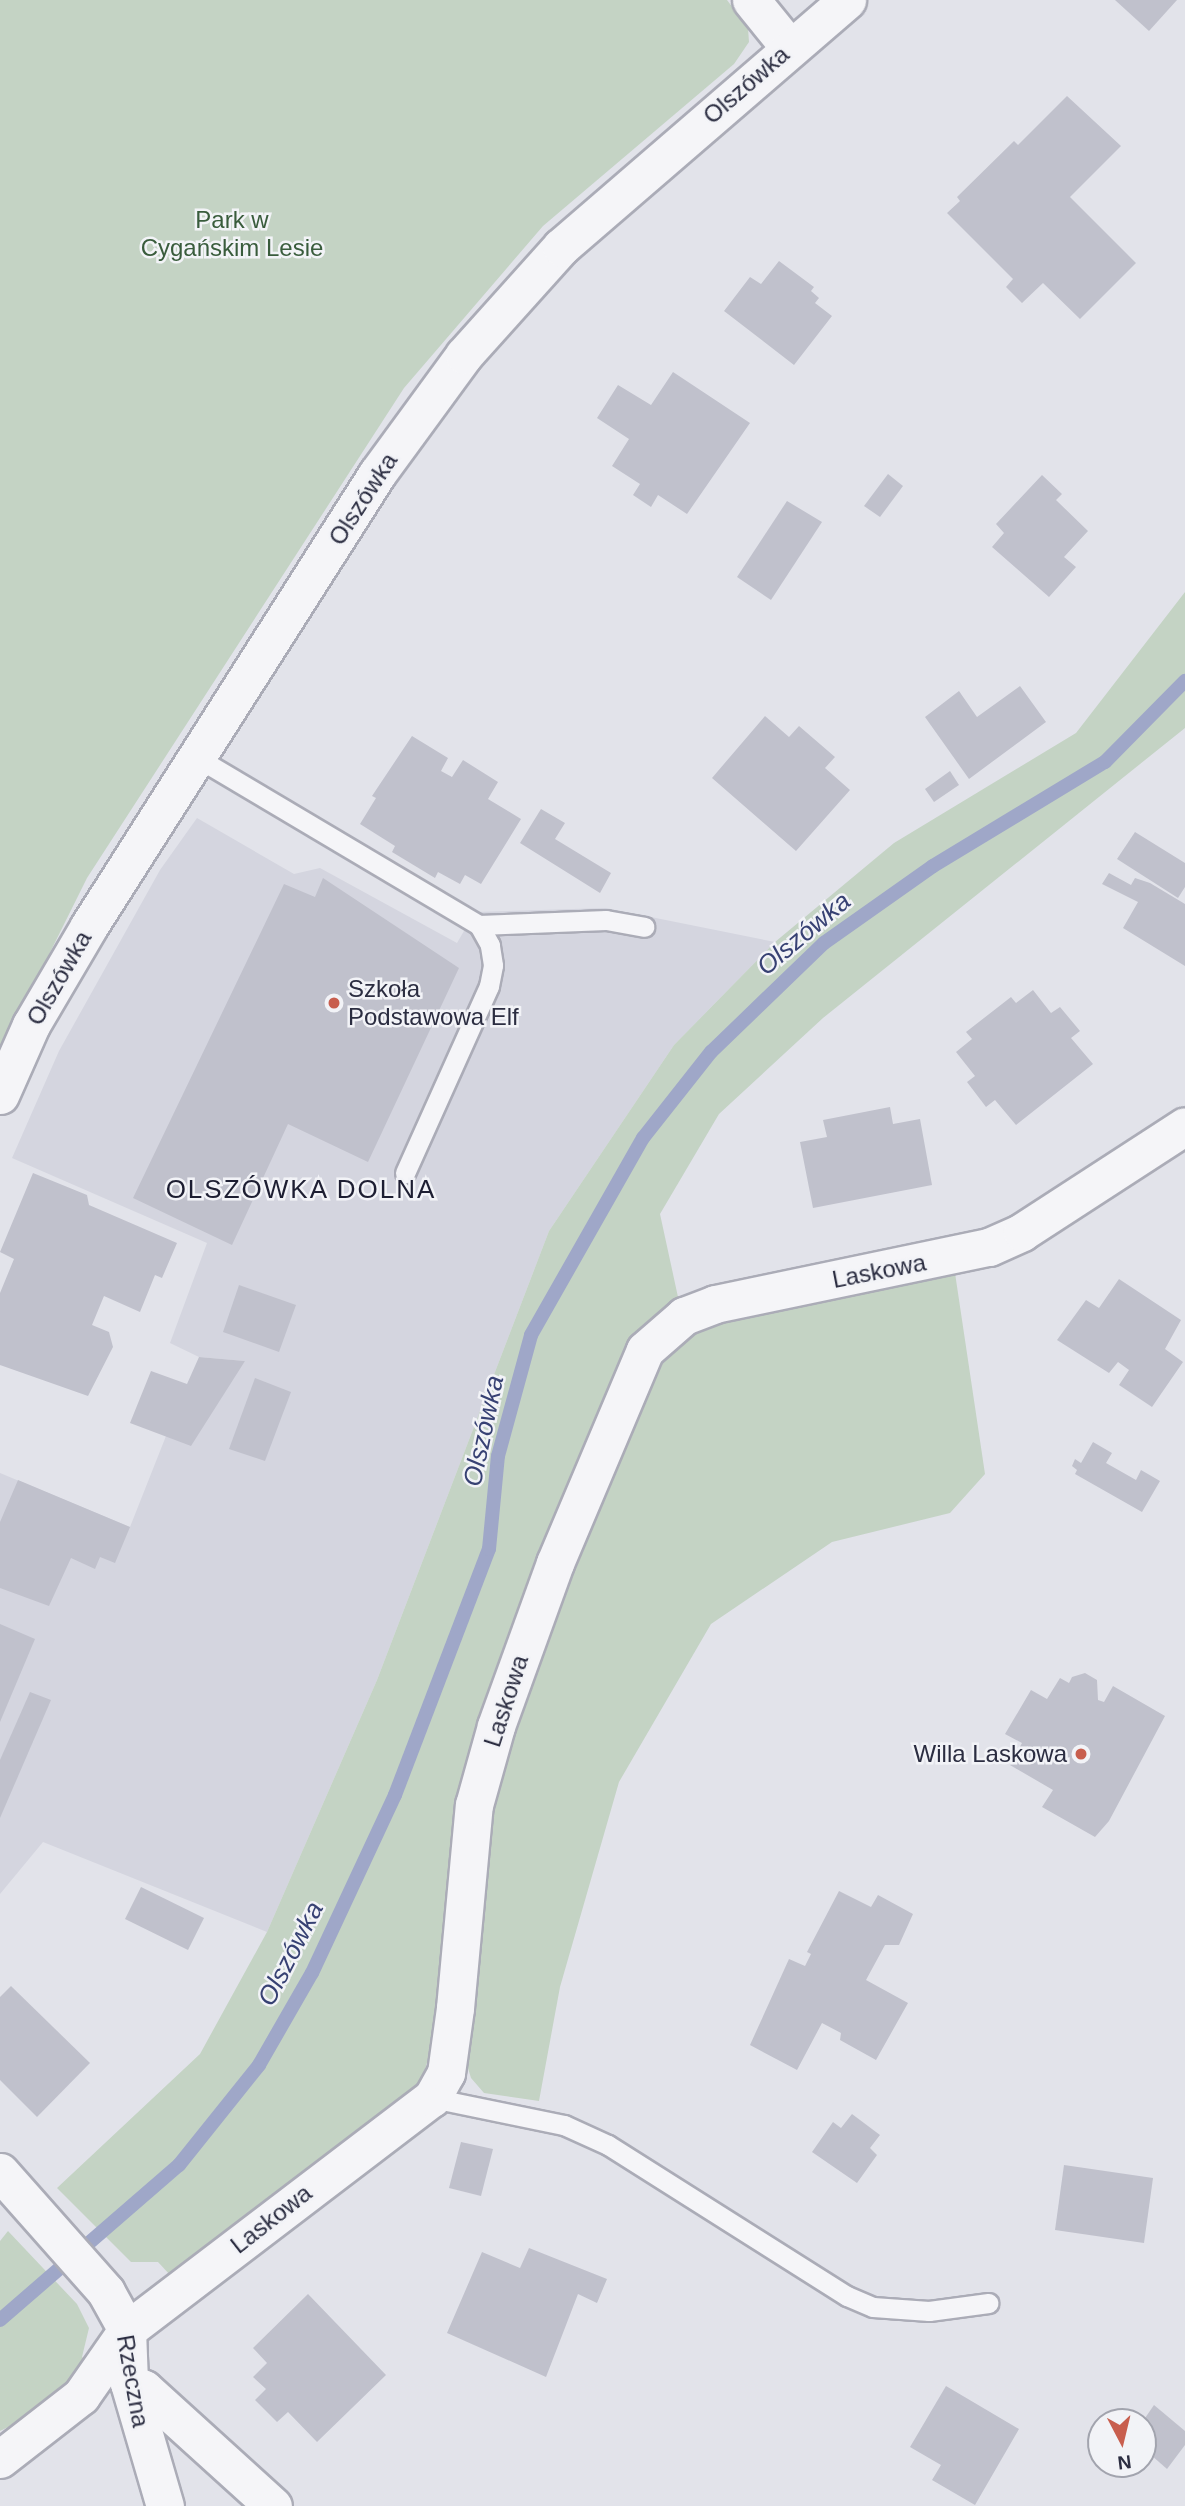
<!DOCTYPE html>
<meta charset="utf-8">
<style>
body{margin:0}
#map{position:relative;width:1185px;height:2506px;overflow:hidden;background:#e2e3ea;font-family:Arial,sans-serif}
div>[style]{position:absolute}
.built>*{inset:0;background:#d4d5df}
.green>*{inset:0;background:#c4d3c4}
.stream>*{height:14px;margin:-7px;padding:0 7px;transform-origin:7px;border-radius:7px;background:#9fa7c8}
.building>*{inset:0;background:#c0c1cc}
.roads{filter:drop-shadow(2px 0 #abacb7) drop-shadow(-2px 0 #abacb7) drop-shadow(0 2px #abacb7) drop-shadow(0 -2px #abacb7)}
.lane>*{height:19px;margin:-9.5px;padding:0 9.5px;transform-origin:9.5px;border-radius:9.5px;background:#f5f5f8}
.street>*{height:37px;margin:-18.5px;padding:0 18.5px;transform-origin:18.5px;border-radius:18.5px;background:#f5f5f8}
.dots>*{width:19px;height:19px;translate:-50% -50%;box-sizing:border-box;border:4px solid #f2f3f7;border-radius:50%}
span{translate:-50% -50%;white-space:nowrap;text-align:center;line-height:1.15;-webkit-text-stroke:5px #f2f3f7;paint-order:stroke}
.street-label{font-size:24px;color:#2b2d41}
.park-label{font-size:24px;color:#395c3c}
.poi-label{font-size:24px;color:#2b2d41}
.left{translate:0 -50%;text-align:left}
.right{translate:-100% -50%;text-align:right}
.water-label{font-size:26px;color:#374173;font-style:italic}
.neighbourhood-label{font-size:26px;color:#1d1e32;letter-spacing:2px}
.north{position:absolute;left:1087px;top:2408px;width:70px;height:70px;box-sizing:border-box;background:#f2f3f7;border:2px solid #a2a4ae;border-radius:50%;rotate:173deg;font-size:19px;font-weight:700;line-height:28px;text-align:center;color:#2b2d41}
.north::after{content:'';display:block;margin:auto;width:24px;height:32px;background:#c85e4e;clip-path:polygon(50% 0,100% 100%,50% 72%,0 100%)}
</style>
<div id="map">
<div class="built">
<i style="clip-path:polygon(197px 818px,294px 874px,320px 868px,457px 943px,475px 912px,606px 908px,775px 942px,674px 1045px,549px 1231px,377px 1680px,267px 1932px,43px 1842px,0 1894px,0 1473px,130px 1527px,166px 1436px,245px 1361px,199px 1357px,170px 1343px,207px 1243px,12px 1158px,59px 1051px,160px 870px)"></i>
</div>
<div class="green">
<i style="clip-path:polygon(0 0,727px 0,748px 28px,749px 42px,734px 64px,543px 226px,404px 388px,87px 878px,0 1053px)"></i>
<i style="clip-path:polygon(1185px 592px,1185px 728px,823px 1018px,719px 1114px,660px 1214px,678px 1297px,644px 1324px,621px 1360px,516px 1637px,443px 2007px,420px 2087px,171px 2276px,158px 2262px,131px 2262px,57px 2188px,200px 2054px,267px 1932px,377px 1680px,549px 1231px,674px 1045px,775px 942px,894px 843px,1076px 733px)"></i>
<i style="clip-path:polygon(955px 1273px,985px 1474px,950px 1513px,832px 1542px,711px 1624px,619px 1782px,560px 1987px,539px 2101px,484px 2093px,471px 2078px,462px 2049px,483px 1806px,520px 1690px,648px 1378px,668px 1348px,691px 1328px)"></i>
<i style="clip-path:polygon(8px 2231px,77px 2304px,89px 2328px,82px 2357px,88px 2363px,69px 2386px,39px 2412px,0 2431px,0 2241px)"></i>
</div>
<div class="stream">
<i style="left:0;top:2320px;width:237px;rotate:-40.9deg"></i>
<i style="left:179px;top:2165px;width:128px;rotate:-51.3deg"></i>
<i style="left:259px;top:2065px;width:106px;rotate:-60.1deg"></i>
<i style="left:312px;top:1973px;width:196px;rotate:-65deg"></i>
<i style="left:395px;top:1795px;width:263px;rotate:-69.1deg"></i>
<i style="left:489px;top:1549px;width:93px;rotate:-84.5deg"></i>
<i style="left:498px;top:1456px;width:125px;rotate:-74.7deg"></i>
<i style="left:531px;top:1335px;width:227px;rotate:-60.4deg"></i>
<i style="left:643px;top:1138px;width:110px;rotate:-51.7deg"></i>
<i style="left:711px;top:1052px;width:157px;rotate:-44deg"></i>
<i style="left:824px;top:943px;width:133px;rotate:-35.2deg"></i>
<i style="left:933px;top:866px;width:201px;rotate:-31.2deg"></i>
<i style="left:1105px;top:762px;width:114px;rotate:-45.4deg"></i>
</div>
<div class="building">
<i style="clip-path:polygon(1115px 0,1177px 0,1149px 31px)"></i>
<i style="clip-path:polygon(1067px 96px,1121px 146px,1070px 197px,1136px 263px,1080px 319px,1043px 283px,1022px 303px,1006px 287px,1013px 279px,947px 213px,960px 201px,957px 197px,1014px 141px,1018px 145px)"></i>
<i style="clip-path:polygon(779px 261px,814px 287px,811px 291px,819px 298px,815px 303px,832px 316px,794px 365px,724px 311px,750px 277px,761px 284px)"></i>
<i style="clip-path:polygon(673px 372px,750px 423px,687px 514px,658px 495px,651px 507px,633px 495px,640px 484px,612px 466px,629px 439px,597px 418px,618px 385px,651px 405px)"></i>
<i style="clip-path:polygon(888px 474px,903px 486px,880px 517px,864px 506px)"></i>
<i style="clip-path:polygon(1042px 475px,1062px 494px,1056px 500px,1088px 531px,1064px 557px,1076px 567px,1049px 597px,992px 547px,1004px 533px,996px 524px)"></i>
<i style="clip-path:polygon(787px 501px,822px 522px,771px 600px,737px 577px)"></i>
<i style="clip-path:polygon(1020px 686px,1046px 722px,969px 779px,925px 717px,959px 691px,977px 717px)"></i>
<i style="clip-path:polygon(765px 716px,789px 737px,799px 726px,835px 757px,825px 768px,850px 790px,796px 851px,712px 778px)"></i>
<i style="clip-path:polygon(412px 736px,448px 758px,441px 771px,452px 777px,463px 760px,498px 782px,488px 799px,521px 819px,481px 884px,465px 875px,460px 884px,438px 872px,435px 878px,392px 852px,395px 846px,360px 824px,376px 798px,372px 796px)"></i>
<i style="clip-path:polygon(950px 771px,959px 785px,934px 802px,925px 789px)"></i>
<i style="clip-path:polygon(541px 809px,565px 823px,555px 839px,611px 873px,600px 893px,520px 843px)"></i>
<i style="clip-path:polygon(1135px 832px,1185px 863px,1185px 887px,1178px 898px,1117px 859px)"></i>
<i style="clip-path:polygon(1109px 873px,1131px 885px,1135px 878px,1150px 883px,1185px 904px,1185px 966px,1123px 928px,1138px 902px,1102px 884px)"></i>
<i style="clip-path:polygon(323px 878px,459px 968px,368px 1162px,288px 1124px,232px 1245px,133px 1198px,284px 884px,315px 897px)"></i>
<i style="clip-path:polygon(1033px 990px,1051px 1013px,1060px 1007px,1080px 1031px,1071px 1038px,1093px 1064px,1016px 1125px,995px 1100px,986px 1107px,967px 1082px,975px 1076px,956px 1052px,972px 1039px,966px 1032px,1011px 997px,1016px 1003px)"></i>
<i style="clip-path:polygon(890px 1107px,893px 1124px,920px 1119px,932px 1185px,813px 1208px,800px 1142px,827px 1137px,823px 1120px)"></i>
<i style="clip-path:polygon(33px 1173px,87px 1195px,89px 1205px,177px 1243px,162px 1278px,155px 1275px,140px 1312px,104px 1296px,92px 1325px,109px 1332px,113px 1347px,88px 1396px,0 1365px,0 1293px,14px 1259px,0 1252px)"></i>
<i style="clip-path:polygon(1119px 1279px,1181px 1320px,1165px 1349px,1183px 1362px,1152px 1407px,1119px 1385px,1129px 1370px,1118px 1362px,1109px 1373px,1057px 1340px,1086px 1300px,1099px 1308px)"></i>
<i style="clip-path:polygon(239px 1285px,296px 1305px,279px 1352px,223px 1332px)"></i>
<i style="clip-path:polygon(199px 1357px,245px 1361px,191px 1446px,130px 1423px,151px 1371px,187px 1384px)"></i>
<i style="clip-path:polygon(255px 1378px,291px 1392px,265px 1461px,229px 1449px)"></i>
<i style="clip-path:polygon(1093px 1442px,1112px 1453px,1106px 1463px,1136px 1480px,1141px 1470px,1160px 1481px,1142px 1512px,1075px 1474px,1077px 1470px,1072px 1466px,1075px 1459px,1081px 1463px)"></i>
<i style="clip-path:polygon(18px 1480px,130px 1527px,115px 1563px,100px 1557px,95px 1569px,71px 1558px,49px 1606px,0 1588px,0 1522px)"></i>
<i style="clip-path:polygon(0 1624px,35px 1639px,0 1722px)"></i>
<i style="clip-path:polygon(1085px 1673px,1097px 1680px,1098px 1700px,1104px 1702px,1113px 1686px,1165px 1716px,1109px 1821px,1095px 1837px,1042px 1807px,1053px 1790px,1010px 1765px,1022px 1743px,1005px 1734px,1031px 1690px,1047px 1699px,1060px 1678px,1069px 1683px,1072px 1677px)"></i>
<i style="clip-path:polygon(30px 1692px,51px 1700px,0 1818px,0 1760px)"></i>
<i style="clip-path:polygon(141px 1887px,204px 1918px,188px 1950px,125px 1919px)"></i>
<i style="clip-path:polygon(839px 1891px,871px 1907px,878px 1895px,913px 1914px,899px 1945px,885px 1945px,866px 1980px,908px 2003px,876px 2060px,840px 2040px,841px 2033px,822px 2023px,797px 2070px,750px 2045px,789px 1959px,805px 1966px,811px 1954px,807px 1952px)"></i>
<i style="clip-path:polygon(11px 1986px,90px 2063px,37px 2117px,0 2080px,0 1997px)"></i>
<i style="clip-path:polygon(852px 2114px,880px 2135px,870px 2148px,877px 2155px,857px 2183px,812px 2152px,833px 2122px,841px 2128px)"></i>
<i style="clip-path:polygon(461px 2142px,493px 2149px,481px 2196px,449px 2188px)"></i>
<i style="clip-path:polygon(1064px 2165px,1153px 2178px,1144px 2243px,1055px 2230px)"></i>
<i style="clip-path:polygon(529px 2248px,607px 2279px,597px 2303px,578px 2294px,546px 2377px,447px 2333px,482px 2252px,520px 2268px)"></i>
<i style="clip-path:polygon(308px 2294px,386px 2375px,317px 2442px,288px 2412px,277px 2422px,255px 2400px,266px 2389px,253px 2377px,267px 2363px,253px 2348px)"></i>
<i style="clip-path:polygon(946px 2386px,1019px 2429px,975px 2505px,932px 2480px,941px 2465px,910px 2447px)"></i>
<i style="clip-path:polygon(1154px 2405px,1185px 2431px,1185px 2445px,1167px 2469px,1143px 2448px,1143px 2421px)"></i>
</div>
<div class="roads">
<div class="lane">
<i style="left:196px;top:757px;width:329px;rotate:30.7deg"></i>
<i style="left:479px;top:925px;width:127px;rotate:-2.3deg"></i>
<i style="left:606px;top:920px;width:39px;rotate:10deg"></i>
<i style="left:405px;top:1173px;width:205px;rotate:-65.8deg"></i>
<i style="left:489px;top:986px;width:21px;rotate:-79deg"></i>
<i style="left:493px;top:965px;width:20px;rotate:-99deg"></i>
<i style="left:490px;top:945px;width:23px;rotate:-119deg"></i>
<i style="left:432px;top:2098px;width:135px;rotate:11.6deg"></i>
<i style="left:564px;top:2125px;width:48px;rotate:24.4deg"></i>
<i style="left:608px;top:2145px;width:283px;rotate:32.3deg"></i>
<i style="left:847px;top:2296px;width:28px;rotate:23deg"></i>
<i style="left:873px;top:2307px;width:56px;rotate:4.1deg"></i>
<i style="left:929px;top:2311px;width:60px;rotate:-7.7deg"></i>
</div>
<div class="street">
<i style="left:751px;top:0;width:60px;rotate:51deg"></i>
<i style="left:0;top:1095px;width:77px;rotate:-66.1deg"></i>
<i style="left:31px;top:1025px;width:115px;rotate:-59.6deg"></i>
<i style="left:89px;top:926px;width:536px;rotate:-57.5deg"></i>
<i style="left:377px;top:474px;width:147px;rotate:-53.8deg"></i>
<i style="left:464px;top:355px;width:145px;rotate:-48.1deg"></i>
<i style="left:561px;top:247px;width:378px;rotate:-40.8deg"></i>
<i style="left:0;top:2172px;width:160px;rotate:48.5deg"></i>
<i style="left:106px;top:2292px;width:43px;rotate:61.1deg"></i>
<i style="left:127px;top:2330px;width:53px;rotate:87.8deg"></i>
<i style="left:129px;top:2383px;width:128px;rotate:73.7deg"></i>
<i style="left:129px;top:2383px;width:16px;rotate:22deg"></i>
<i style="left:144px;top:2389px;width:174px;rotate:42.2deg"></i>
<i style="left:0;top:2459px;width:103px;rotate:-37.9deg"></i>
<i style="left:81px;top:2396px;width:80px;rotate:-55.1deg"></i>
<i style="left:127px;top:2330px;width:383px;rotate:-37.3deg"></i>
<i style="left:432px;top:2098px;width:29px;rotate:-61deg"></i>
<i style="left:446px;top:2073px;width:66px;rotate:-82.1deg"></i>
<i style="left:455px;top:2008px;width:204px;rotate:-84.7deg"></i>
<i style="left:474px;top:1805px;width:82px;rotate:-74.4deg"></i>
<i style="left:496px;top:1726px;width:173px;rotate:-70.1deg"></i>
<i style="left:555px;top:1563px;width:231px;rotate:-67.1deg"></i>
<i style="left:645px;top:1350px;width:52px;rotate:-41.1deg"></i>
<i style="left:684px;top:1316px;width:33px;rotate:-21deg"></i>
<i style="left:715px;top:1304px;width:280px;rotate:-11.8deg"></i>
<i style="left:989px;top:1247px;width:36px;rotate:-24deg"></i>
<i style="left:1022px;top:1232px;width:194px;rotate:-33deg"></i>
</div>
</div>
<div class="dots">
<i style="left:334px;top:1003px;background:#c85e4e"></i>
<i style="left:1081px;top:1754px;background:#c85e4e"></i>
</div>
<div class="street-label">
<span style="left:746px;top:85px;rotate:-41deg">Olszówka</span>
<span style="left:363px;top:499px;rotate:-57deg">Olszówka</span>
<span style="left:59px;top:978px;rotate:-60deg">Olszówka</span>
<span style="left:879px;top:1271px;rotate:-11deg">Laskowa</span>
<span style="left:506px;top:1701px;rotate:-72deg">Laskowa</span>
<span style="left:271px;top:2219px;rotate:-38deg">Laskowa</span>
<span style="left:133px;top:2381px;rotate:80deg">Rzeczna</span>
</div>
<div class="park-label">
<span style="left:232px;top:234px">Park w<br>Cygańskim Lesie</span>
</div>
<div class="poi-label">
<span class="left" style="left:348px;top:1003px">Szkoła<br>Podstawowa Elf</span>
<span class="right" style="left:1067px;top:1754px">Willa Laskowa</span>
</div>
<div class="water-label">
<span style="left:804px;top:934px;rotate:-40deg">Olszówka</span>
<span style="left:484px;top:1431px;rotate:-78deg">Olszówka</span>
<span style="left:291px;top:1954px;rotate:-63deg">Olszówka</span>
</div>
<div class="neighbourhood-label">
<span style="left:301px;top:1190px">OLSZÓWKA DOLNA</span>
</div>
<div class="north">N</div>
</div>
